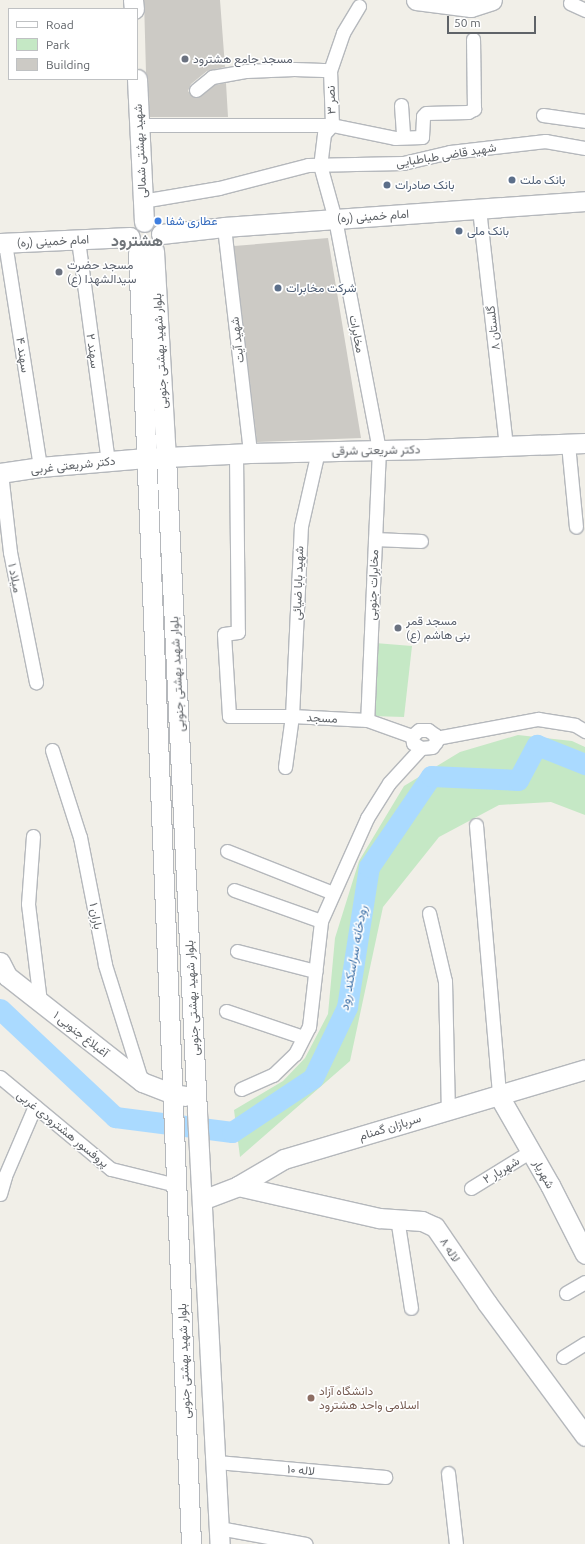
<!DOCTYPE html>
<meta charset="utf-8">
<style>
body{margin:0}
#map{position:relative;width:585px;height:1544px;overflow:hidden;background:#f1efe8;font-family:Ubuntu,Vazirmatn,sans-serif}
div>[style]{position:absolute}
.green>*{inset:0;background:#c5e8c5}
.river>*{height:21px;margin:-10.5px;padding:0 10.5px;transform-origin:10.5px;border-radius:10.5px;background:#aadaff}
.building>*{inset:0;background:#cccac5}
.roads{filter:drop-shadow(1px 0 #b5b8bc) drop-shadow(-1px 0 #b5b8bc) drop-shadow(0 1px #b5b8bc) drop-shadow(0 -1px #b5b8bc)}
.street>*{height:13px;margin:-6.5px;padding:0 6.5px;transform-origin:6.5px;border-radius:6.5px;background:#fff}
.secondary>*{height:19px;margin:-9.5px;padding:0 9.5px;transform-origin:9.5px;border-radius:9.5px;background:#fff}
.dots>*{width:11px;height:11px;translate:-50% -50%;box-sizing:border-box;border:2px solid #fff;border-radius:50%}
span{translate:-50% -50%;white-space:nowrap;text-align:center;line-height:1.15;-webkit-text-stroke:3px #fff;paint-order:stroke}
.worship-label{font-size:12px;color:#5b616d}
.left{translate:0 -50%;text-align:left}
.street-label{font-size:12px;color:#5f6368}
.service-label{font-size:12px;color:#4e5e75}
.shop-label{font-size:12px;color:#366cbe}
.education-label{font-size:12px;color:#785e54}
.water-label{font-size:13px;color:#4174aa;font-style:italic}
.district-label{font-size:16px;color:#70757a;font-weight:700}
.legend{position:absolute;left:8px;top:8px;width:130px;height:72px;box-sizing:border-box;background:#fff;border:1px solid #bfc1c3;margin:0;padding:5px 7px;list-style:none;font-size:12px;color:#5f6368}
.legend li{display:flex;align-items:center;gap:8px;height:20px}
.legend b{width:20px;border:1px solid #bfc1c3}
.scale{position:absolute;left:447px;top:16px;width:89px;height:18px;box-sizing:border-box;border:2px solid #5f6368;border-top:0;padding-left:5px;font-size:12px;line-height:14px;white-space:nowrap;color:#5f6368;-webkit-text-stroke:3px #fff;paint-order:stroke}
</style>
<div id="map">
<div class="green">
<i style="clip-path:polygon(375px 643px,412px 646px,404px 717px,371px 716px)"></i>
<i style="clip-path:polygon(518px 735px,572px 741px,585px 747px,585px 815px,551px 802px,499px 805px,439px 837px,383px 907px,350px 1061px,240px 1157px,234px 1110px,283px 1081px,305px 1058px,328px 1014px,335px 938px,359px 861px,404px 786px,460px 752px)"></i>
</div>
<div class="river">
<i style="left:0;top:1009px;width:158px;rotate:43.2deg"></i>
<i style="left:115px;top:1117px;width:118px;rotate:7.3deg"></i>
<i style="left:232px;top:1132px;width:97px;rotate:-33.7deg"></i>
<i style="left:313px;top:1078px;width:79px;rotate:-64.4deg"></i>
<i style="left:347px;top:1007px;width:142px;rotate:-81.1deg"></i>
<i style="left:369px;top:867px;width:110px;rotate:-55.7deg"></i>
<i style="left:431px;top:776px;width:87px;rotate:2.6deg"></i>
<i style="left:518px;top:780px;width:40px;rotate:-62deg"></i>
<i style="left:537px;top:745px;width:52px;rotate:21.6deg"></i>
</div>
<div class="building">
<i style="clip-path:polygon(144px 0,220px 0,225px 67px,207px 71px,191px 84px,188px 91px,193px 97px,198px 98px,215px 85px,226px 83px,228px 117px,150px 117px,148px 78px,146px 73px)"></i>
<i style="clip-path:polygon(328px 238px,361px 438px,257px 442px,234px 246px)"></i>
</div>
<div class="roads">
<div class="street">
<i style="left:570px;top:3px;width:17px;rotate:25deg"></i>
<i style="left:359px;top:6px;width:31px;rotate:121deg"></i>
<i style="left:343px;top:33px;width:39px;rotate:109deg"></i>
<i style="left:330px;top:70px;width:55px;rotate:87.9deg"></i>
<i style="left:332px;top:125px;width:12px;rotate:132deg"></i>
<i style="left:324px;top:134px;width:31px;rotate:97deg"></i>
<i style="left:320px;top:165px;width:56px;rotate:74.5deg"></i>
<i style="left:335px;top:219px;width:234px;rotate:79.2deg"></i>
<i style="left:379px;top:449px;width:271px;rotate:92.5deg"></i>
<i style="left:196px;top:90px;width:21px;rotate:-39deg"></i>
<i style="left:212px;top:77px;width:35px;rotate:-10deg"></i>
<i style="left:246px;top:71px;width:48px;rotate:-2.4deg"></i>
<i style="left:294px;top:69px;width:36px;rotate:2deg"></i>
<i style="left:401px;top:105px;width:32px;rotate:86deg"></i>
<i style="left:543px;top:115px;width:42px;rotate:8.1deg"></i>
<i style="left:139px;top:125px;width:193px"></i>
<i style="left:332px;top:125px;width:64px;rotate:11.7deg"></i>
<i style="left:395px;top:138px;width:27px;rotate:-2deg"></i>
<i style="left:422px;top:137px;width:21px;rotate:-87deg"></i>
<i style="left:423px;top:116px;width:4px;rotate:-45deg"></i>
<i style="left:426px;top:113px;width:42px;rotate:-1.4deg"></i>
<i style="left:468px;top:112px;width:7px;rotate:-27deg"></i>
<i style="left:474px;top:109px;width:70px;rotate:-90.8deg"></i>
<i style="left:142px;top:201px;width:78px;rotate:-9.6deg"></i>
<i style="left:219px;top:188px;width:92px;rotate:-14.5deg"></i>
<i style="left:308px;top:165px;width:95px;rotate:-1.2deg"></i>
<i style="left:403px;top:163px;width:48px;rotate:-13.2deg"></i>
<i style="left:450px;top:152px;width:96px;rotate:-6.6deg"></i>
<i style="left:545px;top:141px;width:41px;rotate:9.9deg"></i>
<i style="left:479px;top:209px;width:239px;rotate:83.5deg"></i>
<i style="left:224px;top:227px;width:227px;rotate:83.4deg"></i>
<i style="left:78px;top:240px;width:223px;rotate:82.3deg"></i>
<i style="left:5px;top:243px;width:227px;rotate:81.1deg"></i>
<i style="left:568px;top:444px;width:83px;rotate:84.5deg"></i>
<i style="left:236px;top:454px;width:178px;rotate:89.4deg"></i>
<i style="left:238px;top:632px;width:14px;rotate:172deg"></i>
<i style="left:224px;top:634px;width:82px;rotate:86.5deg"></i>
<i style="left:229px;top:716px;width:63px"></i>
<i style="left:292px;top:716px;width:75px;rotate:3.1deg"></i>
<i style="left:367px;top:720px;width:48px;rotate:19.6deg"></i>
<i style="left:1px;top:473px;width:80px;rotate:83.5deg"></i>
<i style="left:10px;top:552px;width:133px;rotate:78.7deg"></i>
<i style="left:375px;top:539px;width:46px;rotate:2.5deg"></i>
<i style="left:419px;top:730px;width:9px"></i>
<i style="left:428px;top:730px;width:9px;rotate:36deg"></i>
<i style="left:435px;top:735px;width:7px;rotate:82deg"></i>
<i style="left:436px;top:742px;width:6px;rotate:129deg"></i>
<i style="left:432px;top:747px;width:11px;rotate:175deg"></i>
<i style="left:421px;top:748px;width:9px;rotate:-148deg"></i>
<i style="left:413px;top:743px;width:7px;rotate:-98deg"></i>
<i style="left:412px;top:736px;width:9px;rotate:-41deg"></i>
<i style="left:436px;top:738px;width:104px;rotate:-10.6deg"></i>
<i style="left:538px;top:719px;width:37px;rotate:9deg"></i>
<i style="left:575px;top:725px;width:12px;rotate:31deg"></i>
<i style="left:52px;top:750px;width:91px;rotate:72.2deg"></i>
<i style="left:80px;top:837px;width:130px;rotate:78.9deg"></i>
<i style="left:105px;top:965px;width:123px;rotate:72.5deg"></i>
<i style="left:285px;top:767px;width:51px;rotate:-82.2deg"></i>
<i style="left:292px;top:716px;width:190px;rotate:-87.3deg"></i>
<i style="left:301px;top:526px;width:77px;rotate:-77.2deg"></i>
<i style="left:476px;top:825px;width:272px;rotate:85.1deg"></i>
<i style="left:33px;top:836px;width:68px;rotate:94.2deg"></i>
<i style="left:28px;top:904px;width:99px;rotate:83deg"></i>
<i style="left:227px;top:851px;width:114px;rotate:21.6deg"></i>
<i style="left:234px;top:890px;width:92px;rotate:19.6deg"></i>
<i style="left:429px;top:913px;width:70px;rotate:76.8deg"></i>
<i style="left:445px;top:981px;width:128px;rotate:88.7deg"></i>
<i style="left:237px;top:951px;width:81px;rotate:14.4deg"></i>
<i style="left:226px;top:1011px;width:81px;rotate:18.7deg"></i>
<i style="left:0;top:1077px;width:144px;rotate:39.7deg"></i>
<i style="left:111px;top:1169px;width:67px;rotate:13.8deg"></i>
<i style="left:241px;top:1089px;width:35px;rotate:-24deg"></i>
<i style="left:273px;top:1075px;width:30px;rotate:-44deg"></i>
<i style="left:295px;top:1054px;width:30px;rotate:-63deg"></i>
<i style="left:309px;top:1027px;width:107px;rotate:-83.5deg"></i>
<i style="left:321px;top:921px;width:113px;rotate:-65.9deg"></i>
<i style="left:367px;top:818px;width:41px;rotate:-57.8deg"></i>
<i style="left:389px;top:783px;width:47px;rotate:-47.6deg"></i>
<i style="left:471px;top:1188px;width:70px;rotate:-31.7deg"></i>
<i style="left:0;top:1194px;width:19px;rotate:-74deg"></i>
<i style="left:5px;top:1176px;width:76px;rotate:-66.8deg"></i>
<i style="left:397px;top:1218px;width:91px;rotate:81.2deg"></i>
<i style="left:566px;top:1293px;width:22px;rotate:-30deg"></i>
<i style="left:563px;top:1357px;width:26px;rotate:-32deg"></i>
<i style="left:217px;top:1462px;width:169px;rotate:5.1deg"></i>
<i style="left:448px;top:1473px;width:71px;rotate:83.6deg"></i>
<i style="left:219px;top:1528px;width:88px;rotate:10.4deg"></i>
</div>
<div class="secondary">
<i style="left:133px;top:0;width:9px;rotate:84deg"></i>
<i style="left:416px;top:0;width:55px;rotate:7.3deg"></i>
<i style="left:471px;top:7px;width:22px;rotate:-18deg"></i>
<i style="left:137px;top:79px;width:143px;rotate:87.2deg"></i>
<i style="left:161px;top:234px;width:63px;rotate:-6.3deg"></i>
<i style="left:224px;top:227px;width:362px;rotate:-4.1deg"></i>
<i style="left:0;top:243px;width:130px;rotate:-2.6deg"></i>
<i style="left:154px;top:251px;width:206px;rotate:86.7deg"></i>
<i style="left:166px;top:457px;width:656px;rotate:87.29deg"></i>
<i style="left:197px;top:1112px;width:433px;rotate:87deg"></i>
<i style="left:138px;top:252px;width:1293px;rotate:87.65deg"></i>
<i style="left:0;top:473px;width:40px;rotate:-8.5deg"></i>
<i style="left:40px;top:467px;width:106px;rotate:-4.9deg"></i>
<i style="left:146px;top:458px;width:104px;rotate:-2.8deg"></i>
<i style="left:250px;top:453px;width:177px;rotate:-1.3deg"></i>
<i style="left:427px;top:449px;width:158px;rotate:-2.2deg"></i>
<i style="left:0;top:962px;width:16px;rotate:63deg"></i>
<i style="left:7px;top:976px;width:172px;rotate:38.1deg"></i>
<i style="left:142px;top:1082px;width:33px;rotate:21deg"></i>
<i style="left:173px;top:1094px;width:12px;rotate:9deg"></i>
<i style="left:499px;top:1096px;width:103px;rotate:60.2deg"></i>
<i style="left:550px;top:1185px;width:77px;rotate:63.1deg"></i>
<i style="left:238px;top:1186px;width:145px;rotate:12.8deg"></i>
<i style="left:379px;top:1218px;width:43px;rotate:4deg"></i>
<i style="left:422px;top:1221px;width:14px;rotate:25deg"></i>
<i style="left:435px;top:1227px;width:92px;rotate:55.6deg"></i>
<i style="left:487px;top:1303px;width:165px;rotate:53.6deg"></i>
<i style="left:202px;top:1200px;width:39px;rotate:-21deg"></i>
<i style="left:238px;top:1186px;width:53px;rotate:-30.4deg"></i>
<i style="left:284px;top:1159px;width:314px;rotate:-16.6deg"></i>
</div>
</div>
<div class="dots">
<i style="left:185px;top:59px;background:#6b7280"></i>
<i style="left:512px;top:180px;background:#5c6f8a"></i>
<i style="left:387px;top:185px;background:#5c6f8a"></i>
<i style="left:158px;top:221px;background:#3f7fe0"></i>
<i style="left:459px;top:231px;background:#5c6f8a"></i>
<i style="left:59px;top:272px;background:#6b7280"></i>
<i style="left:278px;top:288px;background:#5c6f8a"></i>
<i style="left:398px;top:628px;background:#6b7280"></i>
<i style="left:311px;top:1398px;background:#8d6e63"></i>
</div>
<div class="worship-label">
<span class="left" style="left:193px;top:59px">مسجد جامع هشترود</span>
<span class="left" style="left:67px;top:272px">مسجد حضرت<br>سیدالشهدا (ع)</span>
<span class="left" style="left:406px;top:628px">مسجد قمر<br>بنی هاشم (ع)</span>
</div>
<div class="street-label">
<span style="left:331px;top:100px;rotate:-92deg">نصر ۳</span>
<span style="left:140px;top:151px;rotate:-93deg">شهید بهشتی شمالی</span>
<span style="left:446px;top:155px;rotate:-9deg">شهید قاضی طباطبایی</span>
<span style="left:373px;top:216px;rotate:-4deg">امام خمینی (ره)</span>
<span style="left:53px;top:241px;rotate:-3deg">امام خمینی (ره)</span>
<span style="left:493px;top:328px;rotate:-97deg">گلستان ۸</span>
<span style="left:357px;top:334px;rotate:79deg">مخابرات</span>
<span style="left:237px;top:340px;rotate:-97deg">شهید آیت</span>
<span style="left:93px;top:351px;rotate:82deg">سهند ۲</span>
<span style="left:160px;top:351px;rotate:-93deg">بلوار شهید بهشتی جنوبی</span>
<span style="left:23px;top:355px;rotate:81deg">سهند ۴</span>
<span style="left:376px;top:450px;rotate:-1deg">دکتر شریعتی شرقی</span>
<span style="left:73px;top:465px;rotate:-6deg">دکتر شریعتی غربی</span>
<span style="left:15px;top:578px;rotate:79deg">میلاد ۱</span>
<span style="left:298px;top:583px;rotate:-88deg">شهيد بابا ضيائی</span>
<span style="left:373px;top:585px;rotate:-88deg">مخابرات جنوبی</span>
<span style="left:177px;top:674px;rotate:-93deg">بلوار شهید بهشتی جنوبی</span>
<span style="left:322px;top:718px;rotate:3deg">مسجد</span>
<span style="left:96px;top:916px;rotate:79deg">باران ۱</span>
<span style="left:192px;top:998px;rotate:-93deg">بلوار شهید بهشتی جنوبی</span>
<span style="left:81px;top:1034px;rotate:38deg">آغبلاغ جنوبی ۱</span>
<span style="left:390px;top:1127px;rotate:-17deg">سربازان گمنام</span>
<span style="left:63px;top:1129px;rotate:39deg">پروفسور هشترودی غربی</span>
<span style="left:501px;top:1170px;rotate:-31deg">شهریار ۲</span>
<span style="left:544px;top:1174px;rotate:61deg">شهریار</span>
<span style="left:450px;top:1250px;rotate:56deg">لاله ۸</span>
<span style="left:184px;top:1361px;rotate:-92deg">بلوار شهید بهشتی جنوبی</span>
<span style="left:301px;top:1470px;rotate:5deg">لاله ۱۰</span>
</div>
<div class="service-label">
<span class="left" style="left:520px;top:180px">بانک ملت</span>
<span class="left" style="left:395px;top:185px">بانک صادرات</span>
<span class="left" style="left:467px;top:231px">بانک ملی</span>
<span class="left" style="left:286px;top:288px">شرکت مخابرات</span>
</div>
<div class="shop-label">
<span class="left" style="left:166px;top:221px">عطاری شفا</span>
</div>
<div class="education-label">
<span class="left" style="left:319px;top:1398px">دانشگاه آزاد<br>اسلامی واحد هشترود</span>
</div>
<div class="water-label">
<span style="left:353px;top:958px;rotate:-80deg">رودخانه سراسکند رود</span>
</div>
<div class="district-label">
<span style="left:137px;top:240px">هشترود</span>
</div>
<ul class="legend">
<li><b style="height:5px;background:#fff"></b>Road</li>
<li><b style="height:11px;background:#c5e8c5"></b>Park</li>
<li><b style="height:11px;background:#cccac5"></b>Building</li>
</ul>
<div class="scale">50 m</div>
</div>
